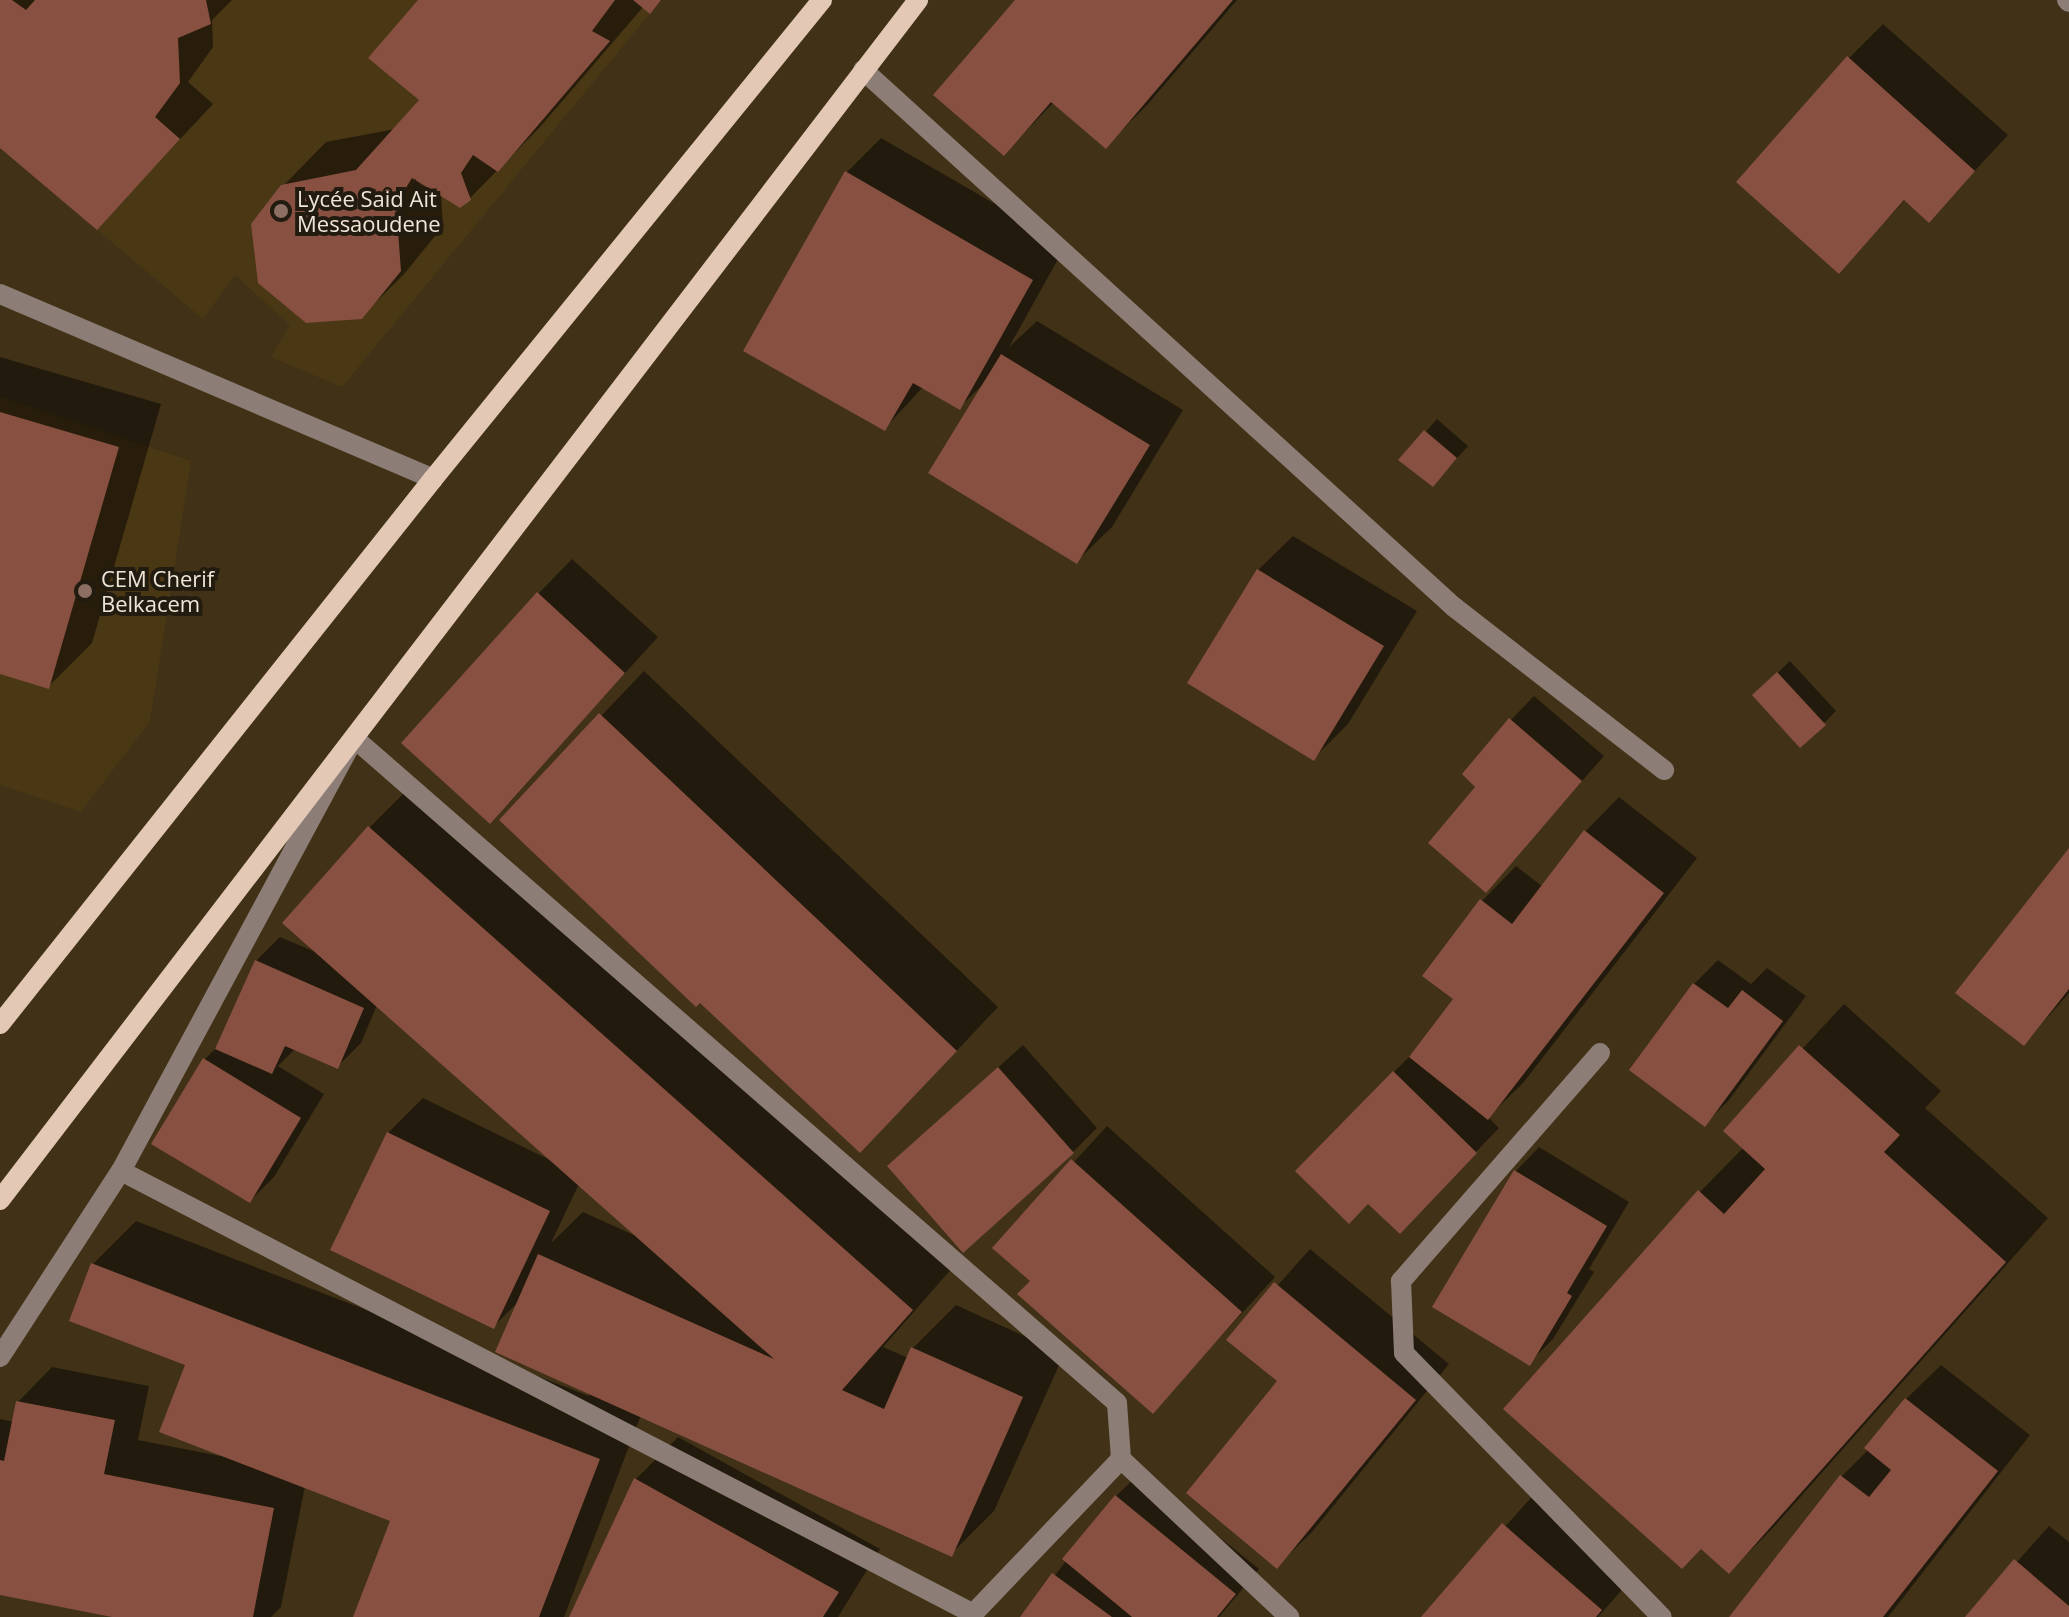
<!DOCTYPE html>
<meta charset="utf-8">
<style>
body{margin:0}
#map{position:relative;width:2069px;height:1617px;overflow:hidden;background:#413217;font-family:"Open Sans",sans-serif}
div>[style]{position:absolute}
.built>*{inset:0;background:#4a3714}
.shadow>*{inset:0;background:#0007}
.building>*{inset:0;background:#885041}
.minor>*{height:20px;margin:-10px;padding:0 10px;transform-origin:10px;border-radius:10px;background:#8c7e76}
.major>*{height:20px;margin:-10px;padding:0 10px;transform-origin:10px;border-radius:10px;background:#e3c8b6}
.dots>*{width:22px;height:22px;translate:-50% -50%;box-sizing:border-box;border:4px solid #221b0f;border-radius:50%}
span{translate:-50% -50%;white-space:nowrap;text-align:center;line-height:1.15;-webkit-text-stroke:8px #221b0f;paint-order:stroke}
.poi-label{font-size:22px;color:#efe5d6}
.left{translate:0 -50%;text-align:left}
</style>
<div id="map">
<div class="built">
<i style="clip-path:polygon(0 0,661px 0,342px 387px,271px 357px,290px 325px,235px 275px,203px 319px,0 148px)"></i>
<i style="clip-path:polygon(0 397px,191px 461px,150px 721px,81px 812px,0 785px)"></i>
</div>
<div class="shadow">
<i style="clip-path:polygon(0 0,232px 0,212px 20px,213px 47px,188px 82px,213px 104px,97px 228px,0 145px)"></i>
<i style="clip-path:polygon(421px 0,661px 0,644px 6px,540px 127px,469px 199px,441px 194px,443px 226px,405px 273px,361px 317px,283px 186px,326px 142px,395px 129px,421px 100px)"></i>
<i style="clip-path:polygon(1017px 0,1237px 0,1148px 104px,1106px 146px,1054px 102px,1004px 154px)"></i>
<i style="clip-path:polygon(1883px 24px,2008px 135px,1929px 220px,1906px 199px,1839px 271px,1849px 58px)"></i>
<i style="clip-path:polygon(881px 138px,1066px 245px,1009px 347px,1037px 321px,1183px 410px,1112px 527px,1077px 561px,983px 384px,960px 407px,924px 386px,884px 429px,847px 172px)"></i>
<i style="clip-path:polygon(0 357px,161px 404px,92px 643px,49px 686px,0 672px)"></i>
<i style="clip-path:polygon(1437px 419px,1468px 446px,1444px 473px,1401px 460px)"></i>
<i style="clip-path:polygon(1293px 536px,1417px 611px,1348px 724px,1314px 758px,1258px 570px)"></i>
<i style="clip-path:polygon(572px 559px,658px 637px,490px 821px,538px 594px)"></i>
<i style="clip-path:polygon(1790px 661px,1836px 711px,1824px 723px,1767px 683px)"></i>
<i style="clip-path:polygon(644px 671px,998px 1007px,903px 1108px,502px 820px)"></i>
<i style="clip-path:polygon(1534px 696px,1604px 756px,1486px 890px,1478px 787px,1511px 720px)"></i>
<i style="clip-path:polygon(evenodd,412px 785px,954px 1266px,883px 1347px,908px 1358px,913px 1348px,956px 1305px,1064px 1354px,994px 1511px,951px 1554px,641px 1415px,564px 1617px,355px 1617px,392px 1520px,305px 1486px,281px 1607px,271px 1617px,122px 1617px,0 1593px,0 1419px,14px 1422px,18px 1402px,52px 1367px,149px 1386px,138px 1440px,220px 1456px,188px 1364px,93px 1264px,136px 1221px,589px 1396px,590px 1392px,519px 1301px,493px 1327px,388px 1133px,423px 1098px,550px 1160px,377px 1005px,361px 1043px,337px 1067px,296px 1048px,278px 1066px,324px 1094px,274px 1177px,250px 1201px,205px 1059px,219px 1045px,256px 961px,280px 937px,318px 953px,369px 828px,412px 785px,579px 1184px,636px 1236px,583px 1212px,551px 1243px,579px 1184px)"></i>
<i style="clip-path:polygon(1619px 797px,1697px 858px,1523px 1083px,1488px 1117px,1499px 1128px,1423px 1207px,1394px 1072px,1418px 1048px,1456px 999px,1482px 901px,1516px 866px,1543px 887px,1585px 832px)"></i>
<i style="clip-path:polygon(2069px 851px,2069px 993px,2024px 1044px)"></i>
<i style="clip-path:polygon(1718px 960px,1751px 984px,1767px 968px,1806px 996px,1729px 1100px,1705px 1124px,1632px 1070px,1694px 984px)"></i>
<i style="clip-path:polygon(1844px 1004px,1941px 1091px,1925px 1108px,2048px 1218px,1772px 1529px,1729px 1572px,1702px 1547px,1506px 1409px,1700px 1192px,1744px 1147px,1726px 1131px)"></i>
<i style="clip-path:polygon(1023px 1045px,1097px 1128px,1073px 1152px,914px 1143px)"></i>
<i style="clip-path:polygon(1107px 1126px,1275px 1277px,1153px 1411px,1032px 1281px,995px 1248px)"></i>
<i style="clip-path:polygon(1539px 1147px,1629px 1202px,1589px 1269px,1594px 1272px,1553px 1339px,1529px 1363px,1516px 1171px)"></i>
<i style="clip-path:polygon(1310px 1249px,1449px 1364px,1312px 1532px,1277px 1566px,1280px 1381px,1229px 1340px)"></i>
<i style="clip-path:polygon(1941px 1365px,2030px 1435px,1888px 1617px,1732px 1617px,1842px 1476px,1869px 1449px,1906px 1399px)"></i>
<i style="clip-path:polygon(678px 1437px,880px 1549px,838px 1617px,571px 1617px,635px 1480px)"></i>
<i style="clip-path:polygon(1140px 1473px,1259px 1569px,1219px 1617px,1023px 1617px,1116px 1496px)"></i>
<i style="clip-path:polygon(1538px 1490px,1635px 1575px,1598px 1617px,1424px 1617px)"></i>
<i style="clip-path:polygon(2049px 1526px,2069px 1542px,2069px 1617px,1968px 1617px)"></i>
</div>
<div class="building">
<i style="clip-path:polygon(0 0,12px 0,26px 10px,35px 0,206px 0,211px 24px,178px 38px,180px 83px,155px 117px,180px 139px,97px 230px,0 148px)"></i>
<i style="clip-path:polygon(418px 0,615px 0,592px 31px,610px 41px,498px 172px,473px 155px,461px 173px,471px 200px,460px 208px,412px 178px,396px 204px,401px 271px,362px 319px,306px 323px,258px 283px,251px 224px,281px 185px,356px 170px,419px 100px,368px 58px)"></i>
<i style="clip-path:polygon(633px 0,661px 0,650px 14px)"></i>
<i style="clip-path:polygon(1015px 0,1233px 0,1106px 149px,1051px 102px,1004px 156px,933px 95px)"></i>
<i style="clip-path:polygon(1847px 56px,1975px 171px,1929px 223px,1904px 200px,1839px 274px,1736px 182px)"></i>
<i style="clip-path:polygon(845px 171px,1033px 280px,960px 410px,913px 383px,885px 431px,743px 351px)"></i>
<i style="clip-path:polygon(1001px 354px,1150px 445px,1077px 564px,928px 473px)"></i>
<i style="clip-path:polygon(0 412px,119px 447px,49px 689px,0 674px)"></i>
<i style="clip-path:polygon(1424px 430px,1457px 458px,1433px 487px,1398px 460px)"></i>
<i style="clip-path:polygon(1257px 569px,1384px 646px,1314px 761px,1187px 683px)"></i>
<i style="clip-path:polygon(537px 592px,625px 673px,490px 824px,401px 743px)"></i>
<i style="clip-path:polygon(1777px 672px,1826px 725px,1800px 748px,1752px 695px)"></i>
<i style="clip-path:polygon(599px 713px,957px 1051px,860px 1153px,700px 1003px,696px 1007px,499px 820px)"></i>
<i style="clip-path:polygon(1509px 718px,1582px 781px,1486px 893px,1428px 843px,1475px 787px,1462px 774px)"></i>
<i style="clip-path:polygon(368px 826px,913px 1310px,842px 1390px,884px 1409px,911px 1347px,1023px 1397px,952px 1557px,495px 1352px,538px 1254px,774px 1359px,282px 923px)"></i>
<i style="clip-path:polygon(1584px 830px,1664px 893px,1488px 1120px,1409px 1057px,1453px 999px,1422px 976px,1480px 899px,1512px 924px)"></i>
<i style="clip-path:polygon(2069px 848px,2069px 989px,2024px 1046px,1955px 993px)"></i>
<i style="clip-path:polygon(255px 960px,364px 1008px,338px 1069px,285px 1046px,272px 1074px,215px 1049px)"></i>
<i style="clip-path:polygon(1693px 983px,1728px 1008px,1742px 990px,1783px 1021px,1705px 1127px,1629px 1070px)"></i>
<i style="clip-path:polygon(1799px 1045px,1900px 1135px,1884px 1152px,2006px 1262px,1729px 1574px,1701px 1549px,1682px 1569px,1503px 1409px,1698px 1190px,1724px 1214px,1765px 1169px,1723px 1131px)"></i>
<i style="clip-path:polygon(203px 1058px,301px 1118px,250px 1203px,151px 1144px)"></i>
<i style="clip-path:polygon(998px 1067px,1074px 1153px,963px 1253px,887px 1166px)"></i>
<i style="clip-path:polygon(1393px 1071px,1477px 1153px,1400px 1234px,1368px 1204px,1349px 1224px,1295px 1171px)"></i>
<i style="clip-path:polygon(387px 1132px,550px 1211px,494px 1329px,330px 1250px)"></i>
<i style="clip-path:polygon(1071px 1159px,1242px 1312px,1153px 1414px,1017px 1294px,1030px 1281px,992px 1248px)"></i>
<i style="clip-path:polygon(1514px 1170px,1607px 1226px,1567px 1293px,1572px 1296px,1530px 1366px,1432px 1307px)"></i>
<i style="clip-path:polygon(91px 1263px,600px 1459px,539px 1617px,353px 1617px,390px 1521px,159px 1432px,185px 1365px,69px 1321px)"></i>
<i style="clip-path:polygon(1274px 1282px,1416px 1400px,1277px 1569px,1186px 1493px,1277px 1381px,1226px 1340px)"></i>
<i style="clip-path:polygon(1905px 1398px,1998px 1471px,1883px 1617px,1729px 1617px,1840px 1475px,1869px 1497px,1891px 1470px,1864px 1448px)"></i>
<i style="clip-path:polygon(16px 1401px,115px 1420px,104px 1474px,274px 1508px,253px 1617px,112px 1617px,0 1595px,0 1460px,4px 1461px)"></i>
<i style="clip-path:polygon(634px 1478px,839px 1592px,823px 1617px,569px 1617px)"></i>
<i style="clip-path:polygon(1115px 1495px,1236px 1594px,1217px 1617px,1132px 1617px,1062px 1559px)"></i>
<i style="clip-path:polygon(1502px 1523px,1602px 1610px,1596px 1617px,1421px 1617px)"></i>
<i style="clip-path:polygon(2014px 1559px,2069px 1606px,2069px 1617px,1965px 1617px)"></i>
<i style="clip-path:polygon(1052px 1573px,1112px 1617px,1020px 1617px)"></i>
</div>
<div class="minor">
<i style="left:2067px;top:0;width:3px;rotate:45deg"></i>
<i style="left:863px;top:70px;width:799px;rotate:42.26deg"></i>
<i style="left:1454px;top:607px;width:266px;rotate:37.8deg"></i>
<i style="left:0;top:294px;width:471px;rotate:23.1deg"></i>
<i style="left:1600px;top:1053px;width:303px;rotate:131.1deg"></i>
<i style="left:1401px;top:1281px;width:72px;rotate:87.6deg"></i>
<i style="left:1404px;top:1353px;width:369px;rotate:45.7deg"></i>
<i style="left:121px;top:1171px;width:959px;rotate:27.45deg"></i>
<i style="left:0;top:1357px;width:222px;rotate:-57deg"></i>
<i style="left:121px;top:1171px;width:492px;rotate:-61.7deg"></i>
<i style="left:354px;top:738px;width:1012px;rotate:41.07deg"></i>
<i style="left:1117px;top:1403px;width:56px;rotate:85.9deg"></i>
<i style="left:1121px;top:1459px;width:219px;rotate:133.7deg"></i>
<i style="left:1121px;top:1459px;width:231px;rotate:43.2deg"></i>
</div>
<div class="major">
<i style="left:0;top:1024px;width:696px;rotate:-51.53deg"></i>
<i style="left:433px;top:479px;width:617px;rotate:-50.92deg"></i>
<i style="left:0;top:1200px;width:1511px;rotate:-52.58deg"></i>
</div>
<div class="dots">
<i style="left:281px;top:211px;background:#8d6e63"></i>
<i style="left:85px;top:591px;background:#8d6e63"></i>
</div>
<div class="poi-label">
<span class="left" style="left:297px;top:211px">Lycée Said Ait<br>Messaoudene</span>
<span class="left" style="left:101px;top:591px">CEM Cherif<br>Belkacem</span>
</div>
</div>
